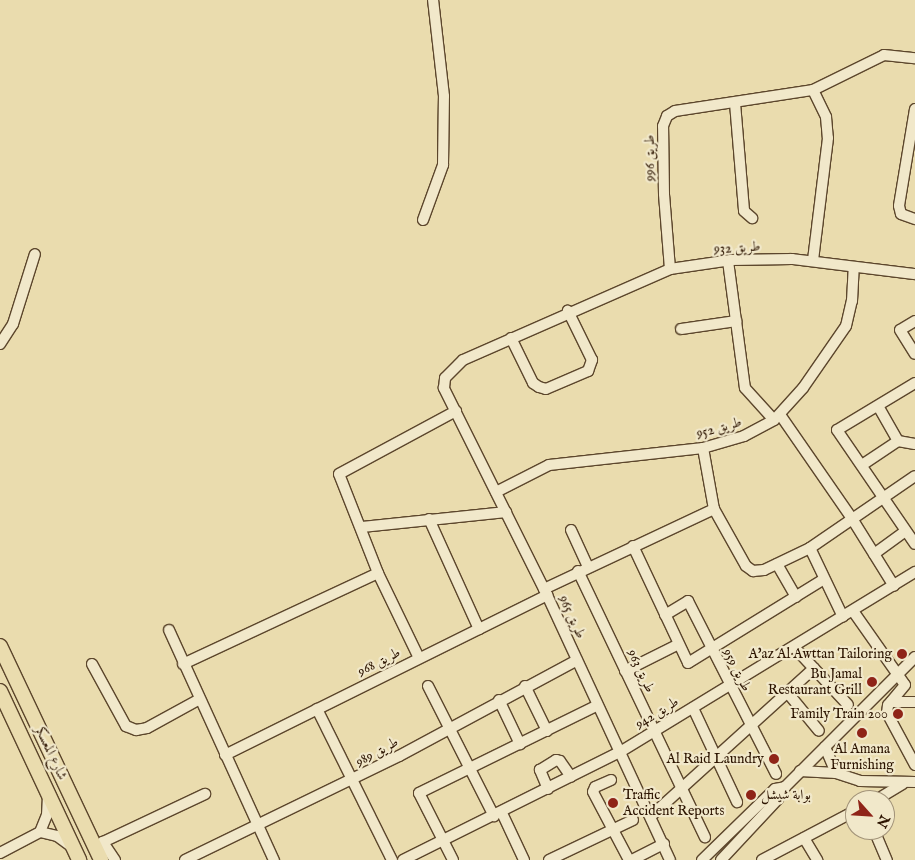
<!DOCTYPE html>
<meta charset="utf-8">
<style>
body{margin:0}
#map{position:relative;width:915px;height:860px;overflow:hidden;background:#eadcae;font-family:"IM FELL English",Amiri,serif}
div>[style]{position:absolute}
.roads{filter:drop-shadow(1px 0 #5c462c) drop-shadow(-1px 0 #5c462c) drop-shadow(0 1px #5c462c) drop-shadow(0 -1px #5c462c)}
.minor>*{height:10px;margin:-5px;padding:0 5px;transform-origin:5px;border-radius:5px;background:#f1e8ca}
.major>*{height:14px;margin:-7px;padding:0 7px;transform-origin:7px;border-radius:7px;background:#eadcae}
.dots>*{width:14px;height:14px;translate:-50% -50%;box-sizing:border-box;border:2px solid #f1e8ca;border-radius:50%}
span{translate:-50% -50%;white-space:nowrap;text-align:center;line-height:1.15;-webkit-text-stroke:4.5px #f1e8ca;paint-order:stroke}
.street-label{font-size:14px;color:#2c1400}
.poi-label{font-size:14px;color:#2c1400}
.right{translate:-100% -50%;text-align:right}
.left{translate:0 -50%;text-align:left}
.north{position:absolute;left:845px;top:790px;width:50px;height:50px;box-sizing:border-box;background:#f1e8ca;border:1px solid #a29379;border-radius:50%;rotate:116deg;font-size:14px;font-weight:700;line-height:20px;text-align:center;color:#2c1400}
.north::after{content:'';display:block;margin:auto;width:18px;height:22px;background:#8f2418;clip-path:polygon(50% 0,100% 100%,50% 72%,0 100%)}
</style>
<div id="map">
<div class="roads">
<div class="minor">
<i style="left:813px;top:90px;width:30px;rotate:64deg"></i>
<i style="left:826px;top:117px;width:21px;rotate:85deg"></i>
<i style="left:828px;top:138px;width:123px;rotate:97deg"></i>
<i style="left:735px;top:103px;width:108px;rotate:85.2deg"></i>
<i style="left:744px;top:211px;width:11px;rotate:41deg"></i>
<i style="left:915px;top:109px;width:98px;rotate:99.4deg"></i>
<i style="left:899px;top:206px;width:8px;rotate:76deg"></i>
<i style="left:901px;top:214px;width:15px;rotate:20deg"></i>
<i style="left:423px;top:220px;width:59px;rotate:-70deg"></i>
<i style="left:443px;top:165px;width:69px;rotate:-89.2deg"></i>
<i style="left:444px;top:96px;width:97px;rotate:-96.5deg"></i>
<i style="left:728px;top:261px;width:128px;rotate:82.4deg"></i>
<i style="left:745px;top:388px;width:43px;rotate:47.8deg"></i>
<i style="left:670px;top:269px;width:75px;rotate:-94.6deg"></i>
<i style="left:664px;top:194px;width:68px;rotate:-90.8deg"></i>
<i style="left:663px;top:126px;width:11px;rotate:-68deg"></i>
<i style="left:667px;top:116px;width:9px;rotate:-32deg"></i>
<i style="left:675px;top:111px;width:140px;rotate:-8.7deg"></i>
<i style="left:813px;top:90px;width:79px;rotate:-26.2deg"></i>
<i style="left:884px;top:55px;width:31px;rotate:6deg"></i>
<i style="left:915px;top:321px;width:17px;rotate:149deg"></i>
<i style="left:900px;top:330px;width:28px;rotate:58deg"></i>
<i style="left:681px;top:329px;width:56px;rotate:-8.3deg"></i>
<i style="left:511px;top:338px;width:50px;rotate:63.9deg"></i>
<i style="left:533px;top:383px;width:7px;rotate:34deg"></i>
<i style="left:539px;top:387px;width:7px;rotate:16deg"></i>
<i style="left:546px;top:389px;width:46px;rotate:-23.2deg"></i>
<i style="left:588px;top:371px;width:12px;rotate:-70deg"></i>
<i style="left:592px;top:360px;width:55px;rotate:-116.1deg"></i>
<i style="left:0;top:344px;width:24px;rotate:-57deg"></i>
<i style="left:13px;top:324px;width:73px;rotate:-72.6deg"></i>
<i style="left:915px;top:383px;width:91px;rotate:148.9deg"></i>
<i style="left:837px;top:430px;width:138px;rotate:55.6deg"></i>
<i style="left:781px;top:416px;width:123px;rotate:55.3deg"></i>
<i style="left:851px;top:517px;width:81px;rotate:58.1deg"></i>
<i style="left:898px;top:441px;width:17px;rotate:10deg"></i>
<i style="left:703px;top:448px;width:62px;rotate:79.8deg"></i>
<i style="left:714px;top:509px;width:65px;rotate:60.7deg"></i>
<i style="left:746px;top:566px;width:9px;rotate:36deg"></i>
<i style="left:753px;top:571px;width:11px;rotate:-5deg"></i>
<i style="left:764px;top:570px;width:51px;rotate:-25.6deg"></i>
<i style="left:810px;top:548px;width:127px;rotate:-34.4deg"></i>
<i style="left:862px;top:465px;width:43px;rotate:-33.7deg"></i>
<i style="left:898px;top:441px;width:40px;rotate:-119.7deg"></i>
<i style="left:496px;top:492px;width:59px;rotate:-27deg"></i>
<i style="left:549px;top:465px;width:155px;rotate:-6.3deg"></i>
<i style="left:703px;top:448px;width:43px;rotate:-16.3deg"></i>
<i style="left:744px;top:436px;width:34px;rotate:-28deg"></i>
<i style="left:774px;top:420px;width:43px;rotate:-47.8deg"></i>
<i style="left:803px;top:388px;width:75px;rotate:-55.3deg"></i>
<i style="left:846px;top:326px;width:26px;rotate:-77deg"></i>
<i style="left:852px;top:301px;width:34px;rotate:-87deg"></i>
<i style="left:429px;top:519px;width:121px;rotate:65.6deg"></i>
<i style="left:362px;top:527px;width:145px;rotate:-5.9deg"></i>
<i style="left:571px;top:530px;width:41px;rotate:65.3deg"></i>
<i style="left:633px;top:546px;width:129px;rotate:64.8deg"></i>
<i style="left:688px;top:663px;width:160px;rotate:-31.7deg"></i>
<i style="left:810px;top:548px;width:76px;rotate:64.4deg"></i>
<i style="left:874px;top:554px;width:39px;rotate:-36deg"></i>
<i style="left:777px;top:564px;width:38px;rotate:60deg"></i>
<i style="left:578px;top:571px;width:295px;rotate:64.5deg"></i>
<i style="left:544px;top:589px;width:188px;rotate:-25.2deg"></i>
<i style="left:853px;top:611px;width:90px;rotate:54.9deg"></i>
<i style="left:905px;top:685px;width:26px;rotate:130deg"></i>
<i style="left:888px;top:705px;width:8px;rotate:97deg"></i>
<i style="left:887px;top:713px;width:59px;rotate:61.7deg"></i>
<i style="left:665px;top:615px;width:27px;rotate:-31deg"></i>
<i style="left:688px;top:601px;width:194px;rotate:63deg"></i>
<i style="left:169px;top:630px;width:253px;rotate:65.5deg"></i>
<i style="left:794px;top:647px;width:79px;rotate:47deg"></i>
<i style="left:419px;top:658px;width:94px;rotate:-115.8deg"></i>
<i style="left:378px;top:573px;width:106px;rotate:-111.5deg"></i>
<i style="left:339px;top:474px;width:133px;rotate:-28.3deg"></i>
<i style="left:92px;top:664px;width:71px;rotate:61.3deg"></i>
<i style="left:126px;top:726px;width:11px;rotate:22deg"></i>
<i style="left:136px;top:730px;width:11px;rotate:-10deg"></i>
<i style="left:147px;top:728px;width:58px;rotate:-28.8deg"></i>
<i style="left:183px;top:664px;width:215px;rotate:-25deg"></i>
<i style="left:625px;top:671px;width:60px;rotate:-26.6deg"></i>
<i style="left:428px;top:686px;width:146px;rotate:63.1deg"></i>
<i style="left:525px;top:686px;width:50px;rotate:63.9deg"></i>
<i style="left:787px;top:692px;width:50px;rotate:50.6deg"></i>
<i style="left:499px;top:700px;width:49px;rotate:64.5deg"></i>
<i style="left:891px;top:702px;width:24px"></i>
<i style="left:693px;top:708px;width:104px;rotate:64.9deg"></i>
<i style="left:317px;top:709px;width:169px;rotate:63.6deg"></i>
<i style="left:825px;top:747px;width:28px;rotate:67deg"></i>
<i style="left:225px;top:755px;width:360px;rotate:-26.4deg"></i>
<i style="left:800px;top:771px;width:36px;rotate:3deg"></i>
<i style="left:836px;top:773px;width:25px;rotate:18deg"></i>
<i style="left:860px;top:781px;width:55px;rotate:1deg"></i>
<i style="left:611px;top:780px;width:17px;rotate:156deg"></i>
<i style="left:595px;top:787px;width:5px;rotate:112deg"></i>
<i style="left:593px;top:792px;width:77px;rotate:62.1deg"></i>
<i style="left:548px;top:789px;width:21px;rotate:-113deg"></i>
<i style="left:540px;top:770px;width:19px;rotate:-32deg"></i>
<i style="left:556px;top:760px;width:4px;rotate:14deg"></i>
<i style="left:560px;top:761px;width:19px;rotate:55deg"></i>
<i style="left:876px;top:800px;width:31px;rotate:-31deg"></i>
<i style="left:502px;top:813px;width:52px;rotate:64.9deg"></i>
<i style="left:651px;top:816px;width:220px;rotate:-42.2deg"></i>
<i style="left:874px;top:830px;width:33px;rotate:67deg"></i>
<i style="left:40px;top:832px;width:18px;rotate:-68deg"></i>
<i style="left:47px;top:815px;width:20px;rotate:-87deg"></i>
<i style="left:804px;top:838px;width:26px;rotate:59deg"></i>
<i style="left:0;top:853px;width:45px;rotate:-27.7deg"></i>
<i style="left:40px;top:832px;width:17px;rotate:13deg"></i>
<i style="left:57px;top:836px;width:19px;rotate:36deg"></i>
<i style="left:115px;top:860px;width:22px;rotate:-124deg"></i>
<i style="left:103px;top:842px;width:113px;rotate:-25.2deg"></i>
<i style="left:185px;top:860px;width:238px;rotate:-25.9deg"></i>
<i style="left:399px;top:756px;width:202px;rotate:-28.3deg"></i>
<i style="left:403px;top:860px;width:242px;rotate:-26.5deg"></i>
<i style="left:620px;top:752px;width:346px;rotate:-31.4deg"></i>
<i style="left:453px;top:860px;width:75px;rotate:-116.9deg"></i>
<i style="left:419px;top:793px;width:199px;rotate:-26.2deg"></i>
<i style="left:549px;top:860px;width:93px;rotate:-25.5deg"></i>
<i style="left:632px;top:860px;width:36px;rotate:-27deg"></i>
<i style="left:670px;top:860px;width:299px;rotate:-114.9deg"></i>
<i style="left:544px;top:589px;width:225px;rotate:-116.5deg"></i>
<i style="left:444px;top:388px;width:10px;rotate:-84deg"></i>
<i style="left:445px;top:378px;width:25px;rotate:-45deg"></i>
<i style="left:463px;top:360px;width:226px;rotate:-23.7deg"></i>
<i style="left:670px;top:269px;width:62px;rotate:-8.4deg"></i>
<i style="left:731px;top:260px;width:61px;rotate:-0.9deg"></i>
<i style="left:792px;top:259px;width:124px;rotate:7deg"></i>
<i style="left:702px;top:860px;width:102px;rotate:-44.2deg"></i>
<i style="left:775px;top:789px;width:10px;rotate:-11deg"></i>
<i style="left:721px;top:860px;width:83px;rotate:-46.9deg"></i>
<i style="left:778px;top:799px;width:14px;rotate:-60deg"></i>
<i style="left:785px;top:787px;width:184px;rotate:-45deg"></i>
<i style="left:762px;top:860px;width:105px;rotate:-27.8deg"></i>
</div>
<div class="major">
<i style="left:0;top:646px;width:237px;rotate:64.7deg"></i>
<i style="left:0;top:691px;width:187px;rotate:64.9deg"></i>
</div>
</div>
<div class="dots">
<i style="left:902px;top:654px;background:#8f2418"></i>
<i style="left:872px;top:682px;background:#8f2418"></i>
<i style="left:898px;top:714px;background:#8f2418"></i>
<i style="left:862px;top:733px;background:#8f2418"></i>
<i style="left:774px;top:759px;background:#8f2418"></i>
<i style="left:751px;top:795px;background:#8f2418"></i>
<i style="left:613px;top:803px;background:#8f2418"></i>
</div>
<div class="street-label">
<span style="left:650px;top:158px;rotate:-91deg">طريق 996</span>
<span style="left:737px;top:248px;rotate:-4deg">طريق 932</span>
<span style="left:719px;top:428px;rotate:-16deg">طريق 952</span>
<span style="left:572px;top:617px;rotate:65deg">طريق 965</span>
<span style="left:379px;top:662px;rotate:-27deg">طريق 968</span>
<span style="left:737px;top:670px;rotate:63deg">طريق 959</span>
<span style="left:641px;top:671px;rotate:65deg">طريق 963</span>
<span style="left:657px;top:713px;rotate:-31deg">طريق 942</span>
<span style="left:377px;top:752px;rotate:-28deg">طريق 989</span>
<span style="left:51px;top:753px;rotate:65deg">شارع المعسكر</span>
</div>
<div class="poi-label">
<span class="right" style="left:892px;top:654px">A'az Al Awttan Tailoring</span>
<span class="right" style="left:862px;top:682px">Bu Jamal<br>Restaurant Grill</span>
<span class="right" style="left:888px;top:714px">Family Train 200</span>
<span style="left:862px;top:757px">Al Amana<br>Furnishing</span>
<span class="right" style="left:764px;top:759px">Al Raid Laundry</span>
<span class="left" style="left:623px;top:803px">Traffic<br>Accident Reports</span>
<span class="left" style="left:761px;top:795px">بوابة شيشل</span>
</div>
<div class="north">N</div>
</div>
